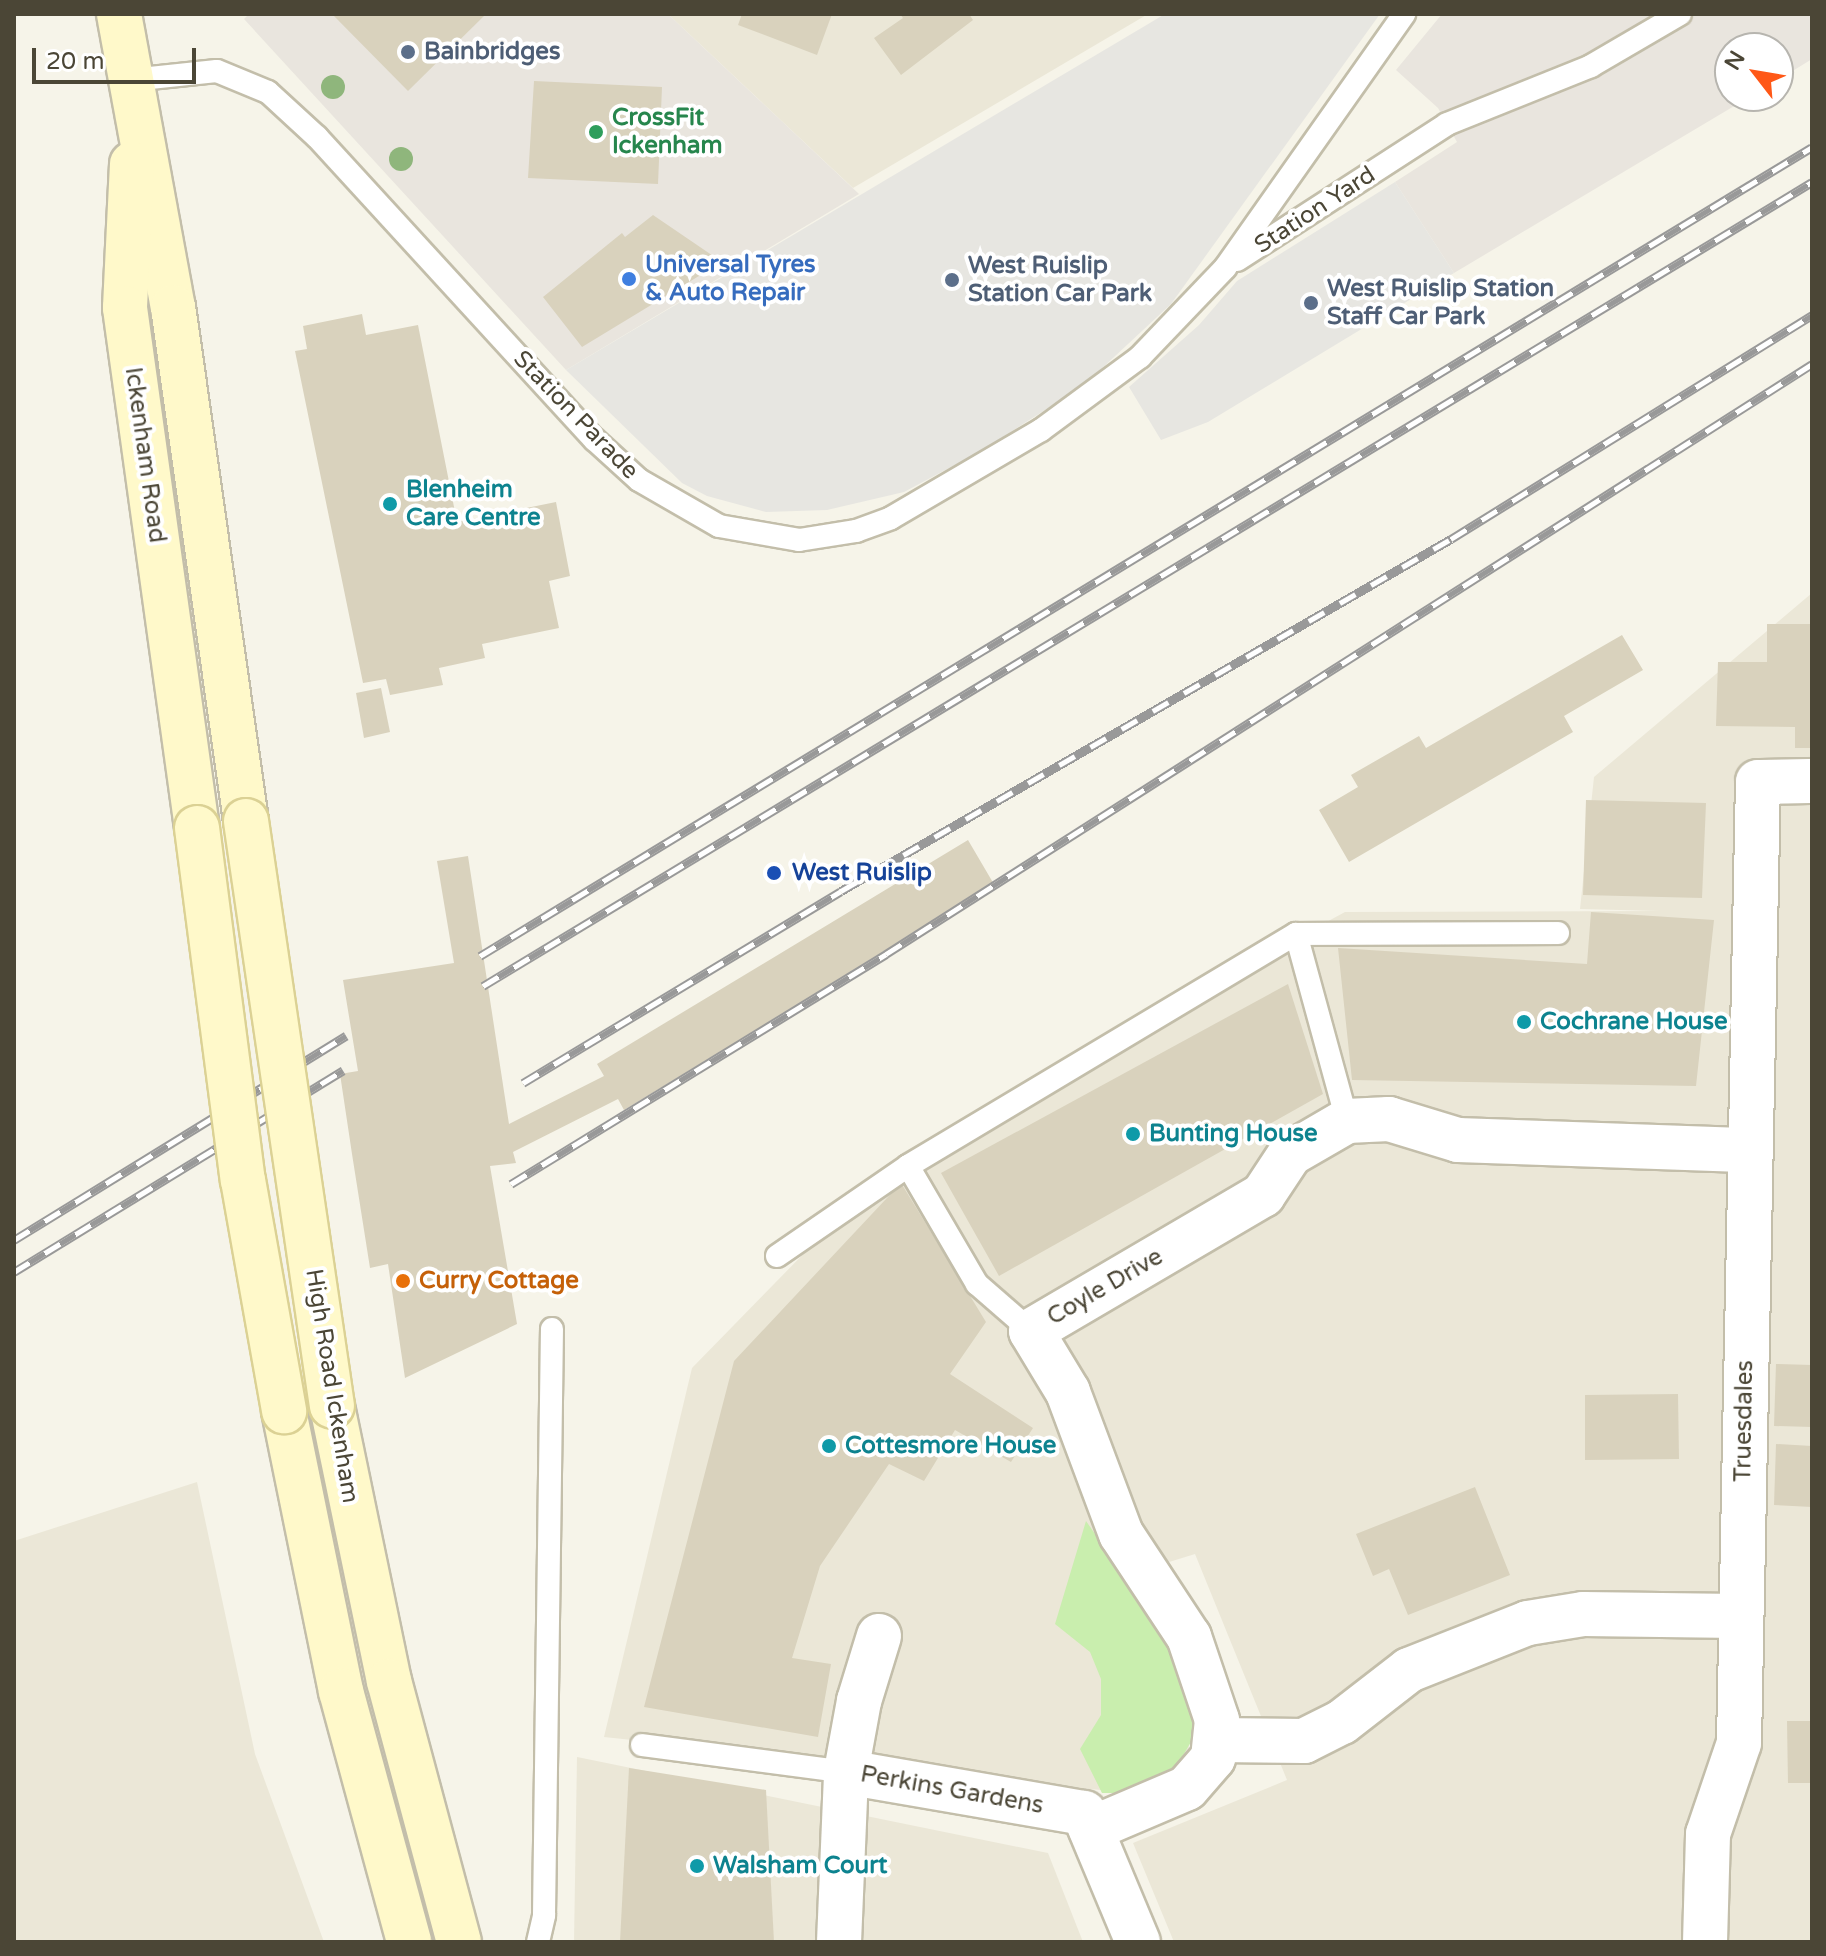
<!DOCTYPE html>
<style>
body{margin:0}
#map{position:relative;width:1826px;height:1956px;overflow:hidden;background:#f6f4e9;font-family:"Varela Round",sans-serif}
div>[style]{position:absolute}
.residential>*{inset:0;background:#ebe7d7}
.industrial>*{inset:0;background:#e9e5de}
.green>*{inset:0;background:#c9eeae}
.parking>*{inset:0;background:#e7e6e1}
.building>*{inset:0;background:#d9d2bd}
.roads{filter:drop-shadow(2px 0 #c3beaa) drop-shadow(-2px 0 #c3beaa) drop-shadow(0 2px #c3beaa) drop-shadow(0 -2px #c3beaa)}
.lane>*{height:22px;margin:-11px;padding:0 11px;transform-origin:11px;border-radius:11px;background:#fff}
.street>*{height:44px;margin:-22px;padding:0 22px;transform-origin:22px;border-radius:22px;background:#fff}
.secondary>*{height:44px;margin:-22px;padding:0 22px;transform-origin:22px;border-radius:22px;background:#fff9ca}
.rail>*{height:9px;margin-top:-4.5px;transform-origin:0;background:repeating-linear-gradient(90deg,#fff 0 18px,#999 0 36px);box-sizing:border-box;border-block:2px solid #999}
.bridges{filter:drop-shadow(2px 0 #dbd194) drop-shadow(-2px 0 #dbd194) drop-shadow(0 2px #dbd194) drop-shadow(0 -2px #dbd194)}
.secondary-bridge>*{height:44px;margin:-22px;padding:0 22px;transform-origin:22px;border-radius:22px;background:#fff9ca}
.trees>*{width:24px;height:24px;margin:-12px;border-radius:50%;background:#8fb67c}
.dots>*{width:22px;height:22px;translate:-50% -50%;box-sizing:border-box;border:4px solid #fff;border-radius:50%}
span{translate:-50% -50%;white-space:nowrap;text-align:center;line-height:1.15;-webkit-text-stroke:8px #fff;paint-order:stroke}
.service-label{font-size:24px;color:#4e5e75;font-weight:700}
.left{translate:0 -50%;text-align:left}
.leisure-label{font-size:24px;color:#27864d;font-weight:700}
.street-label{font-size:24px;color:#4b4636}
.shop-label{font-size:24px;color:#366cbe;font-weight:700}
.culture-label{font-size:24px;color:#0d838f;font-weight:700}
.transit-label{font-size:24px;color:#164399;font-weight:700}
.food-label{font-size:24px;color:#c56008;font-weight:700}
.frame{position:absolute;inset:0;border:16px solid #4b4636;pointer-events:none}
.north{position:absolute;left:1714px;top:32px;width:80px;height:80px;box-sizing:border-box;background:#fff;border:2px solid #b7b5af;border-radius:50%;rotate:301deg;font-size:22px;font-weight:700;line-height:32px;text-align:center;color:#4b4636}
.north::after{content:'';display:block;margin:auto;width:28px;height:36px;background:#ff5817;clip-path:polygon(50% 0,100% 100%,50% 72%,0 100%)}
.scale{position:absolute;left:32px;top:48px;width:164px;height:36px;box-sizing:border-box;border:4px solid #4b4636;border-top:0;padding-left:10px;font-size:24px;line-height:28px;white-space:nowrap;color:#4b4636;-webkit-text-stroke:6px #fff;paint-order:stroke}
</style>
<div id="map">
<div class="residential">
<i style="clip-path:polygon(668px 14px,1148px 14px,853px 188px)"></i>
<i style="clip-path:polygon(1812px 593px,1812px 1942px,1174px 1942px,1133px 1843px,1287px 1780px,1195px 1554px,1127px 1575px,1190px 1750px,1129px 1793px,604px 1737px,692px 1368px,902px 1153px,1345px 912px,1660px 911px,1580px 909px,1594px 777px)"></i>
<i style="clip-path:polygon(197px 1482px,255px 1754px,324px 1942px,14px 1942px,14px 1541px)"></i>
<i style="clip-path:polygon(577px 1757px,1048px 1853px,1083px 1942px,574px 1942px)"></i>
</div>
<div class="industrial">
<i style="clip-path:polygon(249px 14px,668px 14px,859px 194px,566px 370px,244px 19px)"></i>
<i style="clip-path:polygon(1442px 14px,1812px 14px,1812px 59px,1778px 80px,1778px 48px,1730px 48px,1730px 96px,1751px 96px,1454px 273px,1395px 182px,1457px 142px,1438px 108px,1396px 70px)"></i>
</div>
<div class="green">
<i style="clip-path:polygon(1086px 1521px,1186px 1665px,1198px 1730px,1174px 1771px,1129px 1793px,1102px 1793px,1080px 1749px,1101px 1715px,1101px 1679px,1090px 1652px,1055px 1624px)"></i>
</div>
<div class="parking">
<i style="clip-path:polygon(1165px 14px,1380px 14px,1171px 304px,1084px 385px,981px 451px,904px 492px,827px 510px,766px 512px,707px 496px,682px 483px,566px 370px)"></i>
<i style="clip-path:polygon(1395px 182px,1454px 273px,1208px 422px,1161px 440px,1129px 387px,1199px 325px,1237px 281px)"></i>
</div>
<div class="building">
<i style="clip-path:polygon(332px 14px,486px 14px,408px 91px)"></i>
<i style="clip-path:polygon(742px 14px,832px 14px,817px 55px,738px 25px)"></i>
<i style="clip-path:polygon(900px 14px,969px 14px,973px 20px,901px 75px,874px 38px,903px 18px)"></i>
<i style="clip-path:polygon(534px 81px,662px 87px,658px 184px,528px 178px)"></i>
<i style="clip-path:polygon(653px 215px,722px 262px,582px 347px,543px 297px,622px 233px,625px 237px)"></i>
<i style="clip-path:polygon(362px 314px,366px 335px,418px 325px,457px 522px,556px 502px,570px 576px,549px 581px,559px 628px,482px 644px,485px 658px,439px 668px,443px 685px,390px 695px,386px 679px,363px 683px,295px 351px,307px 349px,303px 326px)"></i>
<i style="clip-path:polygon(1767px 624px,1812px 624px,1812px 748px,1795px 748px,1795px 727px,1716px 726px,1718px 662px,1767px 662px)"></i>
<i style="clip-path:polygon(1622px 635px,1643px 670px,1564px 716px,1573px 732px,1349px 862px,1319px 810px,1358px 787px,1351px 775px,1419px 736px,1426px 748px)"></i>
<i style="clip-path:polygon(381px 688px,390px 732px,364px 738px,356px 693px)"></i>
<i style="clip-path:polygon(1586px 800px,1706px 803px,1702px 898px,1583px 895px)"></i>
<i style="clip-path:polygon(968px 840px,995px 886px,624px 1110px,618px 1099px,513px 1152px,516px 1163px,490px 1166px,517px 1324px,405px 1378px,388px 1264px,370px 1268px,352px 1154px,340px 1074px,358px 1071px,343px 980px,454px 963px,437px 861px,468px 856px,509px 1124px,604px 1076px,597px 1064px)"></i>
<i style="clip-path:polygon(1591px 912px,1714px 920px,1696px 1086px,1352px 1080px,1338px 948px,1587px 964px)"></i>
<i style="clip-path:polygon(1288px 984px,1323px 1094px,999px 1276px,941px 1173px)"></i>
<i style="clip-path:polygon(901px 1183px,986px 1322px,950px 1374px,1033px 1428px,1011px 1462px,955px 1430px,924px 1481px,889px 1464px,820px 1566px,792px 1658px,831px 1664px,818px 1737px,644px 1707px,734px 1361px)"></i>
<i style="clip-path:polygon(1776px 1364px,1812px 1365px,1812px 1427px,1774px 1426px)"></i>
<i style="clip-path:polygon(1678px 1394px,1679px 1459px,1585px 1460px,1585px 1395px)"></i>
<i style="clip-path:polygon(1776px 1444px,1812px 1446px,1812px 1507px,1774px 1505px)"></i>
<i style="clip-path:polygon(1475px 1487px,1510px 1575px,1408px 1615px,1389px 1569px,1373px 1576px,1356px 1534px)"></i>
<i style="clip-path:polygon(1787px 1721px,1812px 1721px,1812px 1783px,1788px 1783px)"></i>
<i style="clip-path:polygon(629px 1768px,766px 1790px,774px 1942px,620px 1942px)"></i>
</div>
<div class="roads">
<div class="lane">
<i style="left:131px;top:80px;width:86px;rotate:-6deg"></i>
<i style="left:217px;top:71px;width:55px;rotate:22.4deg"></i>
<i style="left:268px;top:92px;width:67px;rotate:42.6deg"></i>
<i style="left:317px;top:137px;width:410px;rotate:47.5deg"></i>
<i style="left:594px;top:439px;width:61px;rotate:42.3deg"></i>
<i style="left:639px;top:480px;width:92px;rotate:29.9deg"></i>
<i style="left:719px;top:526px;width:81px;rotate:9.9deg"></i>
<i style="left:799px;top:540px;width:58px;rotate:-9deg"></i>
<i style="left:856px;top:531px;width:37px;rotate:-20deg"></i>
<i style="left:891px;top:518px;width:174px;rotate:-30.4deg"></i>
<i style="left:1041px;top:430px;width:123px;rotate:-36.4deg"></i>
<i style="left:1140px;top:357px;width:123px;rotate:-46.3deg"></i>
<i style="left:1225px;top:268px;width:311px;rotate:-54.8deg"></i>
<i style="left:1237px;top:260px;width:250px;rotate:-32.9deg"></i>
<i style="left:1447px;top:124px;width:155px;rotate:-21.9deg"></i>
<i style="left:1591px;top:66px;width:103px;rotate:-30.3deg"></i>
<i style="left:1296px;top:934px;width:194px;rotate:74.7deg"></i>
<i style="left:908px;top:1166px;width:452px;rotate:-30.9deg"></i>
<i style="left:1296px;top:934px;width:262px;rotate:-0.2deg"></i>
<i style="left:777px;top:1256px;width:159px;rotate:-34.5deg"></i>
<i style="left:908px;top:1166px;width:137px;rotate:59.7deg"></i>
<i style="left:977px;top:1284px;width:72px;rotate:41deg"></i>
<i style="left:642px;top:1745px;width:206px;rotate:7.5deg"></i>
<i style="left:538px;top:1942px;width:28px;rotate:-77deg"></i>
<i style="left:544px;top:1915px;width:586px;rotate:-89.22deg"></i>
</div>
<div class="street">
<i style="left:879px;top:1636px;width:68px;rotate:107.1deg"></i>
<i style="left:859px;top:1701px;width:72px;rotate:100.4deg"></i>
<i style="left:846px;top:1772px;width:242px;rotate:9.8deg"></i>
<i style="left:1084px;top:1813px;width:140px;rotate:67.3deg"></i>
<i style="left:1218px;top:1740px;width:86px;rotate:0.7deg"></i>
<i style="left:1304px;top:1741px;width:42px;rotate:-26.6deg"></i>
<i style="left:1342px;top:1722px;width:85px;rotate:-37.8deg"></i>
<i style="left:1409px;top:1670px;width:128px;rotate:-21.6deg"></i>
<i style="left:1528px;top:1623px;width:56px;rotate:-9.3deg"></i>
<i style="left:1583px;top:1614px;width:156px;rotate:0.7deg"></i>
<i style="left:1091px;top:1829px;width:104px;rotate:-23.1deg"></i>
<i style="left:1187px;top:1788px;width:40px;rotate:-49deg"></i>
<i style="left:1213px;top:1758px;width:38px;rotate:-84deg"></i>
<i style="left:1217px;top:1720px;width:88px;rotate:-108.6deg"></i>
<i style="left:1189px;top:1637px;width:123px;rotate:-123.4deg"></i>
<i style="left:1121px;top:1534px;width:152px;rotate:-110.5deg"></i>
<i style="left:1068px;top:1392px;width:71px;rotate:-121.2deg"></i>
<i style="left:1031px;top:1331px;width:269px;rotate:-30.4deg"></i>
<i style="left:1263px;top:1195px;width:49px;rotate:-56.6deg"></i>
<i style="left:1290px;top:1154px;width:66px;rotate:-30.1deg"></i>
<i style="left:1347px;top:1121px;width:42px;rotate:-2.7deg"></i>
<i style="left:1389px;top:1119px;width:72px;rotate:16.9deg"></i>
<i style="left:1458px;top:1140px;width:292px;rotate:2deg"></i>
<i style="left:839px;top:1942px;width:170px;rotate:-87.6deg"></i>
<i style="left:1705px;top:1942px;width:108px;rotate:-88.4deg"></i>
<i style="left:1708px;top:1834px;width:96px;rotate:-71.2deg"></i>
<i style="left:1739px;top:1743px;width:961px;rotate:-88.87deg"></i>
<i style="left:1758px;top:782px;width:54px;rotate:-1.1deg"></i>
</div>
<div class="secondary">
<i style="left:119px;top:14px;width:298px;rotate:79.6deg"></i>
<i style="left:173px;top:307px;width:519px;rotate:81.92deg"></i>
<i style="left:132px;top:164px;width:144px;rotate:92.8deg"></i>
<i style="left:125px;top:308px;width:525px;rotate:82.12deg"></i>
<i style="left:332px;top:1406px;width:281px;rotate:78.3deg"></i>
<i style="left:389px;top:1681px;width:270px;rotate:75deg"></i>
<i style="left:284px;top:1411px;width:286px;rotate:78.5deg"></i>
<i style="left:341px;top:1691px;width:260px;rotate:74.8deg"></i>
</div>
</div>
<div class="rail">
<i style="left:480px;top:956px;width:1558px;rotate:-31.27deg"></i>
<i style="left:483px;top:986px;width:1553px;rotate:-31.17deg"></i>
<i style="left:523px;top:1083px;width:371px;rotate:-31.1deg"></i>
<i style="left:841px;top:891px;width:704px;rotate:-29.99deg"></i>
<i style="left:1451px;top:539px;width:425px;rotate:-31.8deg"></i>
<i style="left:511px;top:1184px;width:440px;rotate:-31.5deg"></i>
<i style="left:886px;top:954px;width:1098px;rotate:-32.5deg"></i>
<i style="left:14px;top:1240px;width:390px;rotate:-31.6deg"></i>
<i style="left:14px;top:1272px;width:386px;rotate:-31.5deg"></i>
</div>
<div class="bridges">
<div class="secondary-bridge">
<i style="left:246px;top:821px;width:591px;rotate:81.64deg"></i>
<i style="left:197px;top:828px;width:355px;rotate:82.6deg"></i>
<i style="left:243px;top:1180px;width:235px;rotate:79.9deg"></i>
</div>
</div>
<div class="trees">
<i style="left:333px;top:87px"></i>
<i style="left:401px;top:159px"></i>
</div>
<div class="dots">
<i style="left:408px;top:52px;background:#5c6f8a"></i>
<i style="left:596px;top:132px;background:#2e9e5b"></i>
<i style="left:629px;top:279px;background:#3f7fe0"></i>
<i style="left:952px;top:280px;background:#5c6f8a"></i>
<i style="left:1311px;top:303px;background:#5c6f8a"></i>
<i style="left:390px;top:504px;background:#0f9aa8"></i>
<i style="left:774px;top:873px;background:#1a4fb4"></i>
<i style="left:1524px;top:1022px;background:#0f9aa8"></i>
<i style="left:1133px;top:1134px;background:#0f9aa8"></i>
<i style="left:403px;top:1281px;background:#e8710a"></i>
<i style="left:829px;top:1446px;background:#0f9aa8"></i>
<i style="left:697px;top:1866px;background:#0f9aa8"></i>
</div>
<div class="service-label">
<span class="left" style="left:424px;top:52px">Bainbridges</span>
<span class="left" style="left:968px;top:280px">West Ruislip<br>Station Car Park</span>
<span class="left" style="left:1327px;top:303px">West Ruislip Station<br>Staff Car Park</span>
</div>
<div class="leisure-label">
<span class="left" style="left:612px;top:132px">CrossFit<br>Ickenham</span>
</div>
<div class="street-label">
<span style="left:1315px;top:210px;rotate:-33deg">Station Yard</span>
<span style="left:576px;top:415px;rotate:46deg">Station Parade</span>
<span style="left:145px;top:455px;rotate:82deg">Ickenham Road</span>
<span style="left:1105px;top:1287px;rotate:-30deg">Coyle Drive</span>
<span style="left:332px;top:1386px;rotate:81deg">High Road Ickenham</span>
<span style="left:1744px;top:1421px;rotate:-89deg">Truesdales</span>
<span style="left:952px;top:1790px;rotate:10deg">Perkins Gardens</span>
</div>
<div class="shop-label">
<span class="left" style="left:645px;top:279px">Universal Tyres<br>&amp; Auto Repair</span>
</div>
<div class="culture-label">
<span class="left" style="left:406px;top:504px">Blenheim<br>Care Centre</span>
<span class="left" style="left:1540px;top:1022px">Cochrane House</span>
<span class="left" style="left:1149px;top:1134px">Bunting House</span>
<span class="left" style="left:845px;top:1446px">Cottesmore House</span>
<span class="left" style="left:713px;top:1866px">Walsham Court</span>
</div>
<div class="transit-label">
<span class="left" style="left:792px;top:873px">West Ruislip</span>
</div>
<div class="food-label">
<span class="left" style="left:419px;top:1281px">Curry Cottage</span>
</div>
<div class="frame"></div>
<div class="north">N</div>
<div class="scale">20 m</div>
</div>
